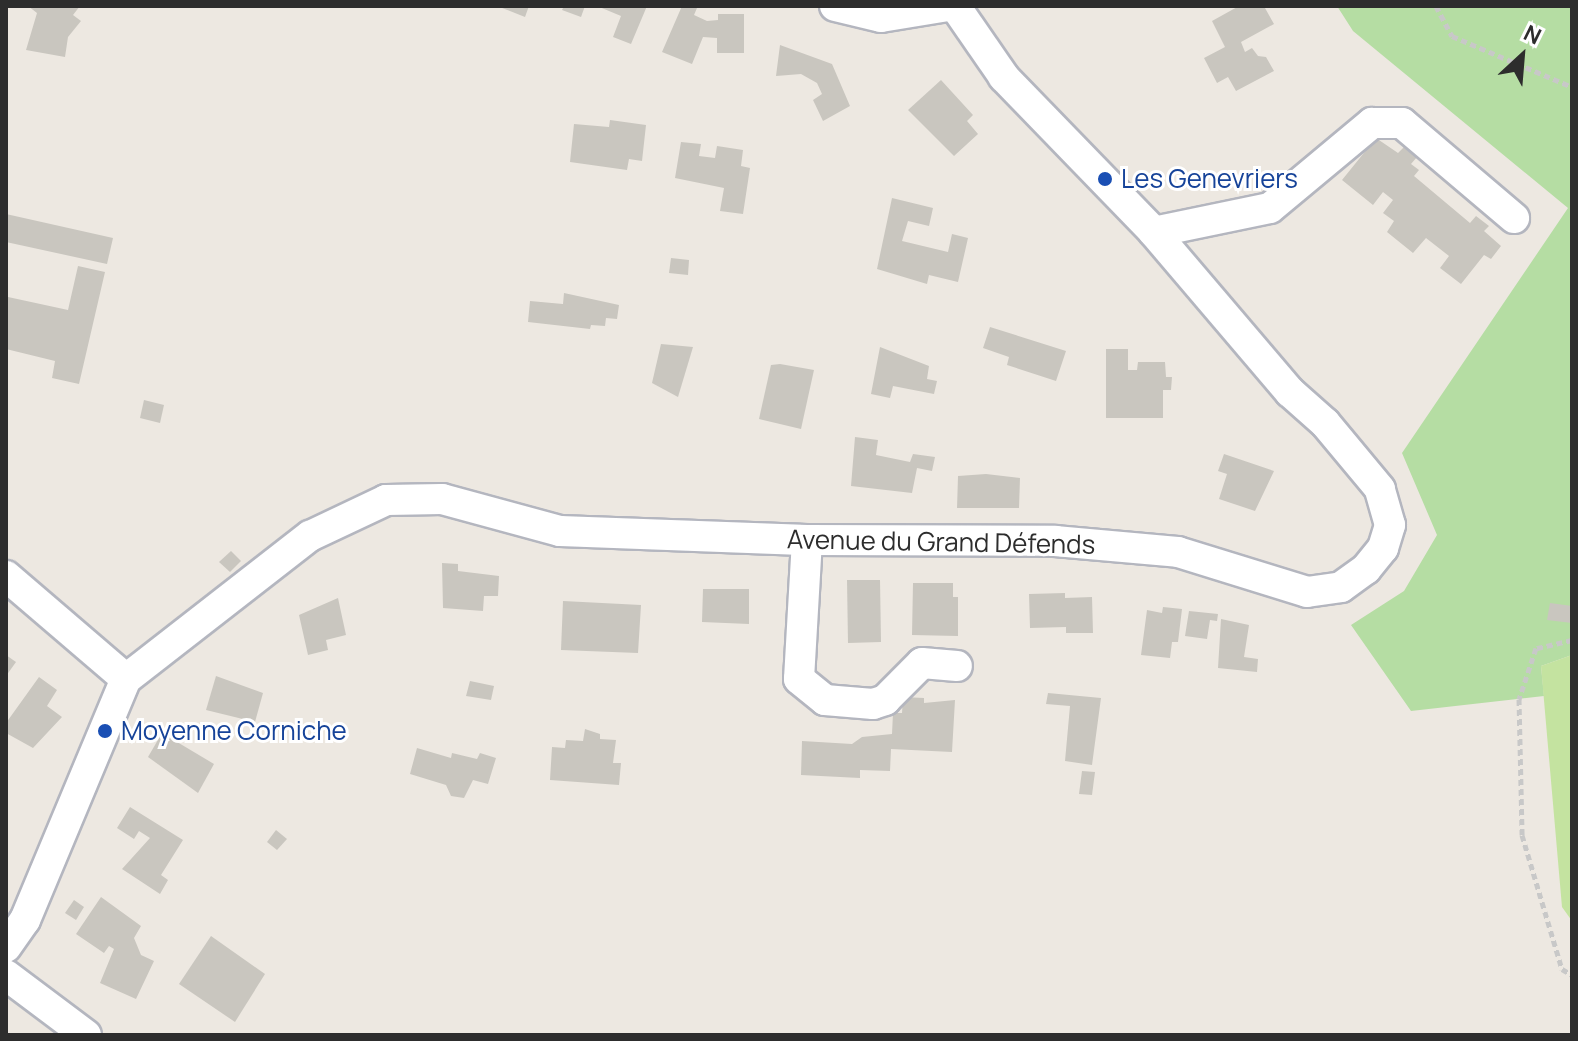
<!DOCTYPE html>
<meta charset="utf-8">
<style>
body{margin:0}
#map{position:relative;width:1578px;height:1041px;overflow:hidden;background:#ede8e1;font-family:Manrope,sans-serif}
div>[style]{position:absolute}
.green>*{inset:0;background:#b5dda3}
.pitch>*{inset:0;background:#c4e3a0}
.building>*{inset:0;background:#c9c6bf}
.path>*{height:5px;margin-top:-2.5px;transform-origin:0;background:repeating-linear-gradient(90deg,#c8c8c8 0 6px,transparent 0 10px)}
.roads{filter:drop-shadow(2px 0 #b4b6bf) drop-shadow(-2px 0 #b4b6bf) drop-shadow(0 2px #b4b6bf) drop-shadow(0 -2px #b4b6bf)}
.minor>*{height:30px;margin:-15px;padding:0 15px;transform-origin:15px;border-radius:15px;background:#fff}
.dots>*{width:22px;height:22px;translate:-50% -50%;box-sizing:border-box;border:4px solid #fff;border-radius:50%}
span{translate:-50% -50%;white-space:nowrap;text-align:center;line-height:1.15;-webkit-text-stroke:6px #fff;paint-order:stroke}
.transit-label{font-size:26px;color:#164399}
.left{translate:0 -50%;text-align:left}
.street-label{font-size:26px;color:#2d2d2d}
.frame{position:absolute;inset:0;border:8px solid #2d2d2d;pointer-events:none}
.north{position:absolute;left:1482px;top:16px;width:80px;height:80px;-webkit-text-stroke:6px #fff;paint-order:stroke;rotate:26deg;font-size:22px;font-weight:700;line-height:32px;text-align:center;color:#2d2d2d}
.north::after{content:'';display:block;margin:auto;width:28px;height:36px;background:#2d2d2d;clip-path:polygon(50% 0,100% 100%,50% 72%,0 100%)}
</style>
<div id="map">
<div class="green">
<i style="clip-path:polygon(1337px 6px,1572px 6px,1572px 655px,1541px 666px,1544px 696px,1411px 711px,1351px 625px,1404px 591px,1437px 535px,1402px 453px,1568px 208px,1353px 31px)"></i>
</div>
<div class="pitch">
<i style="clip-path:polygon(1572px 655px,1572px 921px,1562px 907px,1541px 666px)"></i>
</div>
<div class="building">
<i style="clip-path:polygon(28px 6px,80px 6px,73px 15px,81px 21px,68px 37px,65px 57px,26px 50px,37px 13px)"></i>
<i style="clip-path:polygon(497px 6px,529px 6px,525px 17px)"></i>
<i style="clip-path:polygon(564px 6px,585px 6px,581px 17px,562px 10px)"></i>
<i style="clip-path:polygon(597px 6px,647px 6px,631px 44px,613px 37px,621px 16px)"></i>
<i style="clip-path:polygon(682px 6px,697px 8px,694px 15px,707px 21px,718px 20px,718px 14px,744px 14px,744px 53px,717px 53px,717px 38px,703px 37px,692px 64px,662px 52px)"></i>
<i style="clip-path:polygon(1239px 6px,1269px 6px,1265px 8px,1274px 24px,1241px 42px,1245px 52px,1252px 48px,1258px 56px,1266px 57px,1274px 71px,1236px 91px,1228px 77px,1217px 83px,1204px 58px,1225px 47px,1212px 21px)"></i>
<i style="clip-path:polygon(780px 45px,832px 64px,850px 106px,823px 121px,813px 100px,822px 94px,817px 83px,801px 74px,776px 76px)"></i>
<i style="clip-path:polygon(941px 80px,973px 115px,967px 121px,978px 134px,954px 156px,908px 110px)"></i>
<i style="clip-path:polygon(610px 120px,646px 125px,642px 161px,629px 159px,627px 170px,570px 162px,574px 124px,609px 127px)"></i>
<i style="clip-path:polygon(1376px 138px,1398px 153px,1405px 146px,1417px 157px,1411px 164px,1419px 170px,1414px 176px,1470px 223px,1476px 216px,1489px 226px,1484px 231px,1501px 246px,1491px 259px,1484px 255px,1461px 284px,1440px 268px,1449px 256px,1426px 238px,1413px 253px,1387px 232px,1394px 221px,1383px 213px,1393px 200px,1383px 192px,1373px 205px,1342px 180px)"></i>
<i style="clip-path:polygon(681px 142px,701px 144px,699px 156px,715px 158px,717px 146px,743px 150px,741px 166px,750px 168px,743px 214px,720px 211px,724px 188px,675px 178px)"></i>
<i style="clip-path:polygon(892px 198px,933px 208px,929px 226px,908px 221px,902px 241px,948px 252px,952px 234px,968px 238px,958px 282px,929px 275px,927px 284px,877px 269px)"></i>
<i style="clip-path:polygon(6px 214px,113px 238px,107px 264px,6px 242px)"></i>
<i style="clip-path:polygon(671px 258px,689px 260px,688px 275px,669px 273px)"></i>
<i style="clip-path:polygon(78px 266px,105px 272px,79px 384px,52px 378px,55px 361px,6px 349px,8px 297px,68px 310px)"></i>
<i style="clip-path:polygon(564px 293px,619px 305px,617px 319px,606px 318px,605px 326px,591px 325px,590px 329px,528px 322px,530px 301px,563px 304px)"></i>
<i style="clip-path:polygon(990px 327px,1066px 351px,1056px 381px,1007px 365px,1009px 357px,983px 348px)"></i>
<i style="clip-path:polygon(661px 344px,693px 347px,678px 397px,652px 383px)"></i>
<i style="clip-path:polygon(880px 347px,929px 366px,927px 379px,937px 381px,934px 394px,893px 386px,890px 398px,871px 394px)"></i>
<i style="clip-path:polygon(1106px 349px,1128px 349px,1128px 370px,1137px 370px,1138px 362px,1165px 362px,1166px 377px,1172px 377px,1171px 390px,1163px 390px,1163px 418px,1106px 418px)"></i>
<i style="clip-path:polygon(780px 364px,814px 370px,801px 429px,759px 419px,771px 365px)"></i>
<i style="clip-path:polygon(144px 400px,164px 405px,160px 423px,140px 418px)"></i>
<i style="clip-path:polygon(855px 437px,878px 440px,876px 455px,910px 462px,913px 454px,935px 457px,932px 471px,917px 468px,912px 493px,851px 486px)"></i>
<i style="clip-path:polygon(1224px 454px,1274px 471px,1255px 511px,1219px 499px,1227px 474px,1218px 471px)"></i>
<i style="clip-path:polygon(986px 474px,1020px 478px,1019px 508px,957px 508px,958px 476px)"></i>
<i style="clip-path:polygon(231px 551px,241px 561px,230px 572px,219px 562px)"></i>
<i style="clip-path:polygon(442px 563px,458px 564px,458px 571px,499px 576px,498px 596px,484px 596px,483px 611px,443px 608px)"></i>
<i style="clip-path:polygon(847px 580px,880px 580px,881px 642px,848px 643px)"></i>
<i style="clip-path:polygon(913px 583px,953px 583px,953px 597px,958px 597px,958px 636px,912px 635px)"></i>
<i style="clip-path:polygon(703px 589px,749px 589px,749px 624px,702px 622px)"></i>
<i style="clip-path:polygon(1065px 593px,1065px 598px,1092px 597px,1093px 633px,1066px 633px,1066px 627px,1030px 628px,1029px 594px)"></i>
<i style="clip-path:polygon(338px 598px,346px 635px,326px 640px,328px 650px,308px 655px,299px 615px)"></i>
<i style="clip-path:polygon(563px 601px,641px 605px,638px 653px,561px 650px)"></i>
<i style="clip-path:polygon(1550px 603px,1572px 606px,1572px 623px,1547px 620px)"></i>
<i style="clip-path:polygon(1163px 607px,1182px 609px,1178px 642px,1172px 642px,1170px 658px,1141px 655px,1147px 610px,1162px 613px)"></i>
<i style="clip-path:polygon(1189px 611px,1218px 614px,1217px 621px,1210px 620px,1207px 639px,1185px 636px)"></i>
<i style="clip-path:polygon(1221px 619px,1249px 625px,1244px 657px,1258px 659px,1257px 672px,1218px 668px)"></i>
<i style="clip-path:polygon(6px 655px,16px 662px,6px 676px)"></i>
<i style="clip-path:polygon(216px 676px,263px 693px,255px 722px,206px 710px)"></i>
<i style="clip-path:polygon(39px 677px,57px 690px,47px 706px,62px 717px,33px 748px,6px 733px,6px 723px)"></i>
<i style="clip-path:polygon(470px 681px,494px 686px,491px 700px,466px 696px)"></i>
<i style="clip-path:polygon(1048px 693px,1101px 698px,1092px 765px,1065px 761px,1070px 706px,1046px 704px)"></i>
<i style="clip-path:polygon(903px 697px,924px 698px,924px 703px,955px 700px,952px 752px,891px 749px,890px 771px,860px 770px,860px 778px,801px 775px,802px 741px,852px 744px,862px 737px,892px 734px,893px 713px,902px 713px)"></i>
<i style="clip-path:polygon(585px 729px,600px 734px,600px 739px,616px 740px,613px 763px,621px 763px,619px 785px,550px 780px,552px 747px,565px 748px,566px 740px,583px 741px)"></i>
<i style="clip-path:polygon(162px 733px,214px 764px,198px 793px,148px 757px)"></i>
<i style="clip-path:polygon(417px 748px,451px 758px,452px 753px,477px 759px,480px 753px,496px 758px,488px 784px,473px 780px,464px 798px,451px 796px,446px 785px,410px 774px)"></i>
<i style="clip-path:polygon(1082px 771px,1095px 772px,1092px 795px,1079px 794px)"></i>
<i style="clip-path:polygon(130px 807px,183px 840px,161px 875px,168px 880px,160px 894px,122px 869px,150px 838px,139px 831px,134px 839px,117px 828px)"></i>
<i style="clip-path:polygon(276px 830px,287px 839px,277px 850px,267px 842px)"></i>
<i style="clip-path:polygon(101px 897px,141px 926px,134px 938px,141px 955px,154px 961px,136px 999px,100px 983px,114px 949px,109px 946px,104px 953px,76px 934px)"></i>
<i style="clip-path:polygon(74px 900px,84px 907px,76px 920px,65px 913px)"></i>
<i style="clip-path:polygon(211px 936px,265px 974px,235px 1022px,179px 984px)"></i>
</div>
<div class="path">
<i style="left:1436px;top:6px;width:34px;rotate:62deg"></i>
<i style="left:1452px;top:36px;width:130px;rotate:23deg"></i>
<i style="left:1572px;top:640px;width:37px;rotate:167deg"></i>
<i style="left:1536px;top:648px;width:54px;rotate:108.4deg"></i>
<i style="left:1519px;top:699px;width:136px;rotate:88.7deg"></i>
<i style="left:1522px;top:835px;width:140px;rotate:73.4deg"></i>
<i style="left:1562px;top:969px;width:12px;rotate:31deg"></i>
</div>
<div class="roads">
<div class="minor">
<i style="left:835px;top:6px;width:47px;rotate:13.4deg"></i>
<i style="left:881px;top:17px;width:68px;rotate:-9.3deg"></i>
<i style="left:1154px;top:232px;width:118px;rotate:-11.7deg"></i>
<i style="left:1270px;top:208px;width:133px;rotate:-39.8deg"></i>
<i style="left:1372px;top:123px;width:30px"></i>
<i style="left:1402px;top:123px;width:147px;rotate:40.3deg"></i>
<i style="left:807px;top:540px;width:139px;rotate:93.3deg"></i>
<i style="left:799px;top:679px;width:33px;rotate:39deg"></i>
<i style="left:825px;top:700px;width:48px;rotate:4.8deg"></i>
<i style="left:873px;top:704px;width:13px;rotate:-18deg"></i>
<i style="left:885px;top:700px;width:52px;rotate:-45deg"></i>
<i style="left:922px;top:663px;width:35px;rotate:5deg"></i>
<i style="left:6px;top:576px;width:158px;rotate:40.6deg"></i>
<i style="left:6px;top:947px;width:33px;rotate:-55deg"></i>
<i style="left:25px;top:920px;width:261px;rotate:-67.3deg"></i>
<i style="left:126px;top:679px;width:233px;rotate:-37.9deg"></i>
<i style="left:310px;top:536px;width:84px;rotate:-25.3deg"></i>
<i style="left:386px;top:500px;width:56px;rotate:-1deg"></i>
<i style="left:442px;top:499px;width:122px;rotate:15.2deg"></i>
<i style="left:560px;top:531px;width:247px;rotate:2.1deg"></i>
<i style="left:807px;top:540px;width:248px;rotate:0.2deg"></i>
<i style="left:1055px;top:541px;width:123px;rotate:5.1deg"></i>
<i style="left:1178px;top:552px;width:135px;rotate:17.2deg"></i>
<i style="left:1307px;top:592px;width:34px;rotate:-8deg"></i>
<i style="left:1341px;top:587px;width:31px;rotate:-36deg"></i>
<i style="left:1366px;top:569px;width:27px;rotate:-51deg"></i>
<i style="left:1383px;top:548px;width:24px;rotate:-73deg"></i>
<i style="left:1390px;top:525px;width:37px;rotate:-106deg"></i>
<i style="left:1380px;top:489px;width:86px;rotate:-129.8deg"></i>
<i style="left:1325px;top:423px;width:47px;rotate:-138.5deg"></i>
<i style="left:1290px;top:392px;width:210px;rotate:-130.4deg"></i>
<i style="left:1154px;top:232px;width:216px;rotate:-134.1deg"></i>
<i style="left:1004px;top:77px;width:86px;rotate:-124.6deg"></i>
<i style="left:6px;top:975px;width:100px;rotate:36.9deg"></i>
</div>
</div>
<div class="dots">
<i style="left:1105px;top:179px;background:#1a4fb4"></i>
<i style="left:105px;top:731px;background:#1a4fb4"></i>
</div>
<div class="transit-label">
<span class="left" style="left:1121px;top:179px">Les Genevriers</span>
<span class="left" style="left:121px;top:731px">Moyenne Corniche</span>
</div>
<div class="street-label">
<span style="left:941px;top:542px;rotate:1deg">Avenue du Grand Défends</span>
</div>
<div class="frame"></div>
<div class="north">N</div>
</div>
